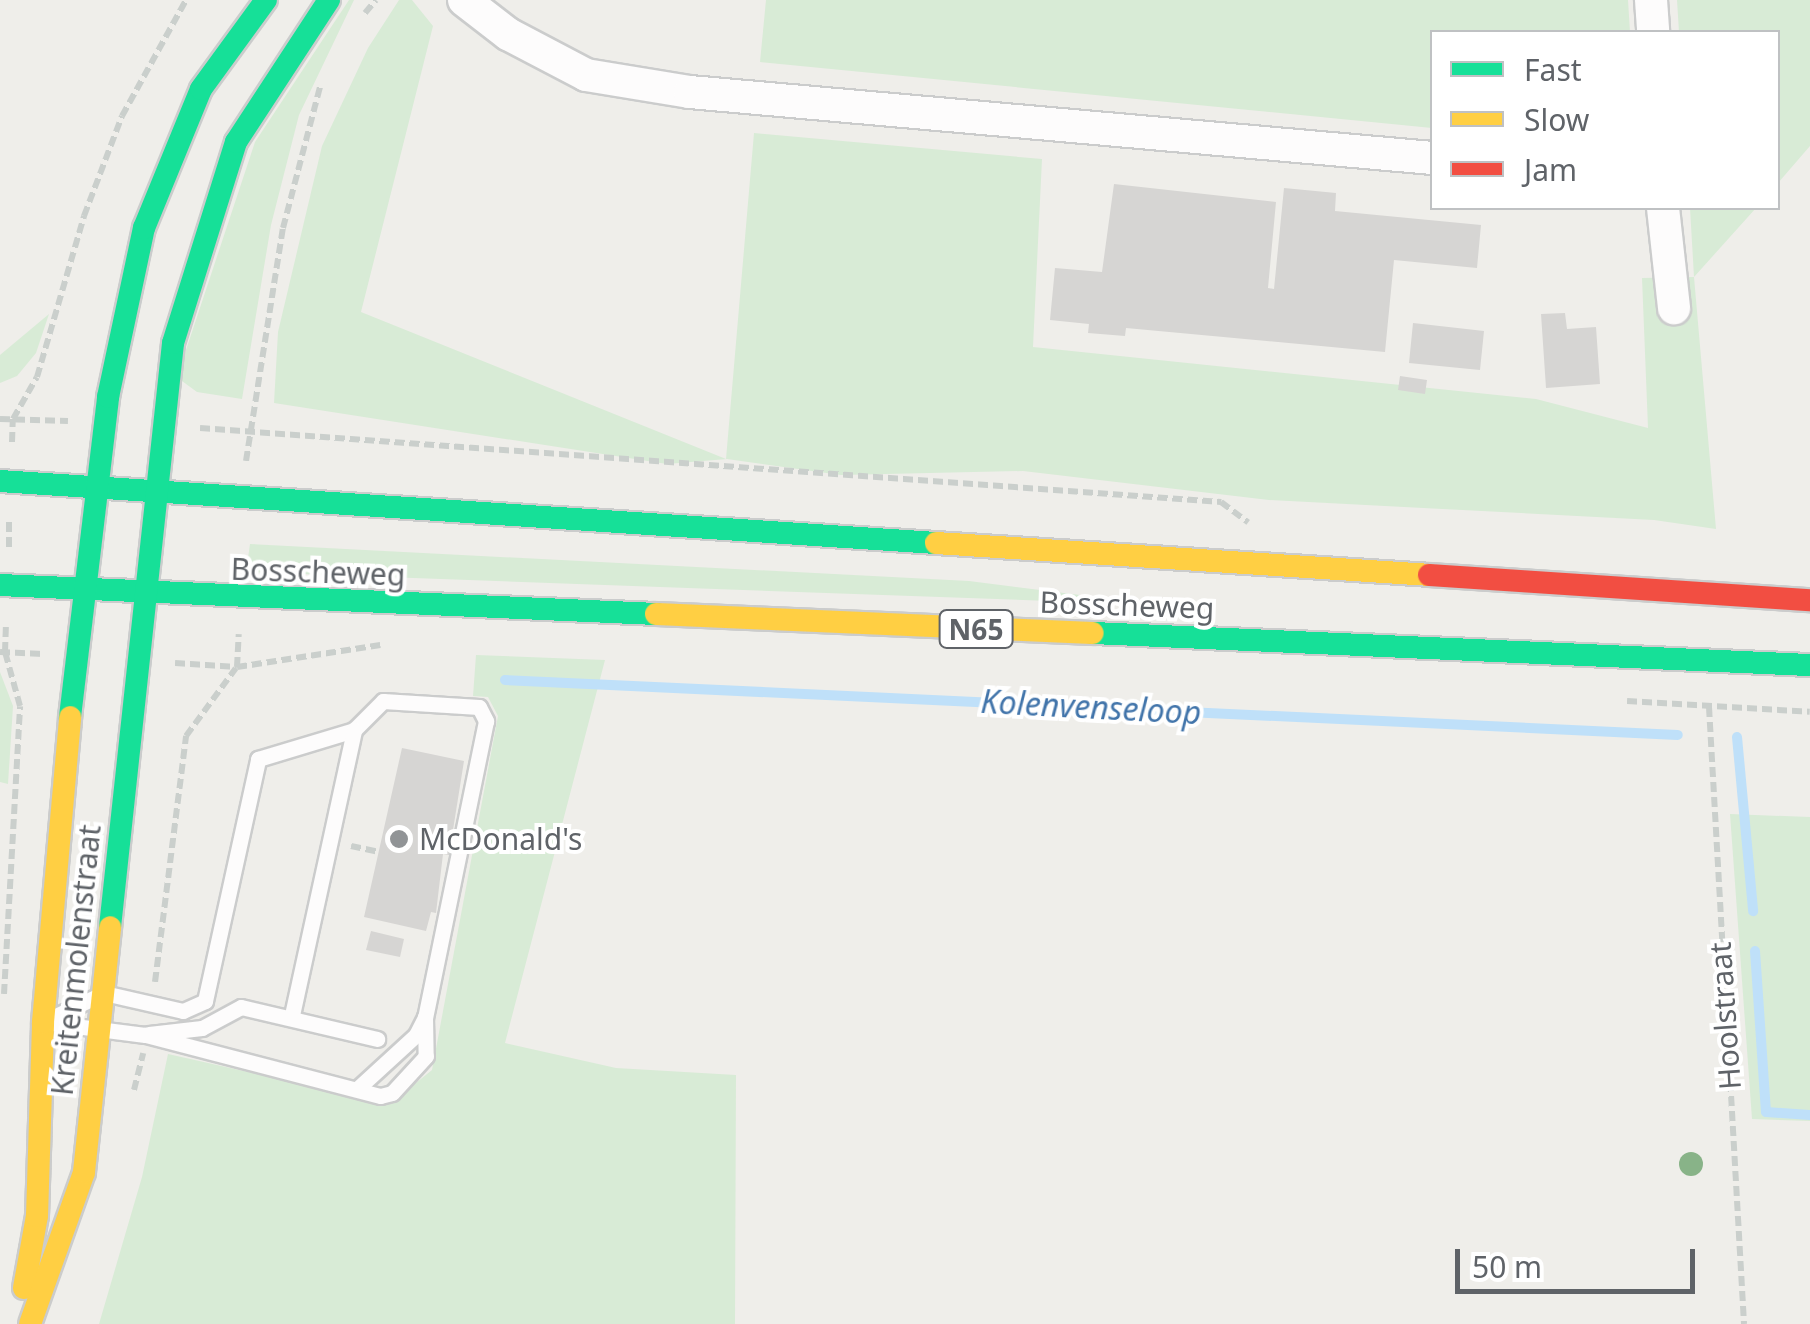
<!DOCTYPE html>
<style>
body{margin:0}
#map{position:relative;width:1810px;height:1324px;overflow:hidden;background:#efeeea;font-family:"Noto Sans",sans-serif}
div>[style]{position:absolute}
.green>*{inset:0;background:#d8ebd6}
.stream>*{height:10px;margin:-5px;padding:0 5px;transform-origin:5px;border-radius:5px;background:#bfe0f9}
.building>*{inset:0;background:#d6d5d3}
.path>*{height:6px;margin-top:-3px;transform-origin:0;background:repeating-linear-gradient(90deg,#cacfcc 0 10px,transparent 0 15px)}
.roads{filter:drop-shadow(2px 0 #cbcccc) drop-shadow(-2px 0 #cbcccc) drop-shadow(0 2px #cbcccc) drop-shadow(0 -2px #cbcccc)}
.lane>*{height:15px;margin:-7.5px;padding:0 7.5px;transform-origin:7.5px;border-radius:7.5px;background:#fdfcfc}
.street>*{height:32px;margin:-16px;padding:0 16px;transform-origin:16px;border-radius:16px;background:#fdfcfc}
.fast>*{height:22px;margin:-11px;padding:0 11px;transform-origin:11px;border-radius:11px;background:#16e098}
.slow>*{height:22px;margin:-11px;padding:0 11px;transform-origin:11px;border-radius:11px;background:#ffcf43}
.jam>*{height:22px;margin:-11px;padding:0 11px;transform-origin:11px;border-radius:11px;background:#f24e42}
.trees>*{width:24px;height:24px;margin:-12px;border-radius:50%;background:#88b388}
.dots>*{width:28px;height:28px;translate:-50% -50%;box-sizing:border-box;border:5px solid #fff;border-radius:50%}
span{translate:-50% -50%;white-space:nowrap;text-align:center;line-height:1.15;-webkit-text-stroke:8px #fff;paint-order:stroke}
.shield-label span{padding:2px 8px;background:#fff;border:2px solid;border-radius:8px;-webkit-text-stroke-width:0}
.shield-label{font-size:28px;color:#5f6368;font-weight:700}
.street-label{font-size:30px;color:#5f6368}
.poi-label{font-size:30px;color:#5f6368}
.left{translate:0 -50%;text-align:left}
.water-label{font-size:32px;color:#4174aa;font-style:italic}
.legend{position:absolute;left:1430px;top:30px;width:350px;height:180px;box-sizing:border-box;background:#fff;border:2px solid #bfc1c3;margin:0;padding:12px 18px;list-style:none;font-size:30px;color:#5f6368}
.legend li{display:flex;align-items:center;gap:20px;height:50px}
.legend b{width:50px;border:2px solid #bfc1c3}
.scale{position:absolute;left:1455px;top:1249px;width:240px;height:45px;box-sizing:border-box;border:5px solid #5f6368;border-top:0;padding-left:12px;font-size:30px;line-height:35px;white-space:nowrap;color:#5f6368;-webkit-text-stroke:8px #fff;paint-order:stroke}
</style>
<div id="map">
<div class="green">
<i style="clip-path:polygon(349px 0,354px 0,299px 115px,271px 225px,242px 399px,197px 392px,182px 381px,183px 359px,255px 142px)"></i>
<i style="clip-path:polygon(399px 0,412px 0,433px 26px,361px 312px,726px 459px,754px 133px,1042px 159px,1033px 347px,1536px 399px,1648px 428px,1642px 278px,1694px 277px,1690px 208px,1756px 208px,1694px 277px,1716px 529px,1654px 520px,1269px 500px,1023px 471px,841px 475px,727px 459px,667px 464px,274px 403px,278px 332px,322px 146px,368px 48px)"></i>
<i style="clip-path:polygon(766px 0,1628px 0,1630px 32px,1432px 32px,1432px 128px,760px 62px)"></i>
<i style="clip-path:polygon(1677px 0,1810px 0,1810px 146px,1778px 183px,1778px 32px,1679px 32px)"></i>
<i style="clip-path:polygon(49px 314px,36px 353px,17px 376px,0 383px,0 355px)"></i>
<i style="clip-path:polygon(250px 544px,969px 581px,1160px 605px,246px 572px)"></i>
<i style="clip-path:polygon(476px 655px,605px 660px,505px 1043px,616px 1068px,736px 1075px,735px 1324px,99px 1324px,142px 1177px,168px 1054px,390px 1104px,432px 1070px,498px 716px,488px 697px,473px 696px)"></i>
<i style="clip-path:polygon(0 672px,13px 706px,8px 784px,0 782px)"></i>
<i style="clip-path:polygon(1730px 814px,1810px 817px,1810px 1121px,1752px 1119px)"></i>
</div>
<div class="stream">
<i style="left:505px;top:680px;width:1174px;rotate:2.68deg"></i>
<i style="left:1737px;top:737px;width:175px;rotate:84.7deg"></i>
<i style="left:1755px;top:951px;width:161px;rotate:86.1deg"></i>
<i style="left:1766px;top:1112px;width:44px;rotate:3.9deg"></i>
</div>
<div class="building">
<i style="clip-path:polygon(1114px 184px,1276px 202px,1268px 288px,1274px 289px,1284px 188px,1336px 193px,1335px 211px,1481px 225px,1477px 268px,1394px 260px,1385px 352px,1126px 328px,1125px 336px,1088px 333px,1089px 324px,1050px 320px,1055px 268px,1102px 272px)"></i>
<i style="clip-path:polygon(1565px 313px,1567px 329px,1596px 327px,1600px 384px,1546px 388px,1541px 314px)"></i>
<i style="clip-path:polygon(1413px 323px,1484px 331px,1480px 370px,1409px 363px)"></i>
<i style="clip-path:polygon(1400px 376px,1427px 380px,1425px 394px,1398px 390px)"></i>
<i style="clip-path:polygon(402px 748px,464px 761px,449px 855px,443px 854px,436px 913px,431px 912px,426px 931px,364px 917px)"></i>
<i style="clip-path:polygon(371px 931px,404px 939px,400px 957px,366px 950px)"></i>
</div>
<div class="path">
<i style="left:365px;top:13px;width:17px;rotate:-50deg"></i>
<i style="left:0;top:419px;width:68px;rotate:1.7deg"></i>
<i style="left:200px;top:428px;width:1024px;rotate:4.15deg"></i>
<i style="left:1221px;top:502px;width:34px;rotate:37deg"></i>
<i style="left:12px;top:442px;width:23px;rotate:-88deg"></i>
<i style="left:13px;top:419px;width:48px;rotate:-60.3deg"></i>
<i style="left:37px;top:377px;width:168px;rotate:-73.7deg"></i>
<i style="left:84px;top:216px;width:107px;rotate:-69.2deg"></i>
<i style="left:122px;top:116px;width:132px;rotate:-61.1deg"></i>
<i style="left:246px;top:461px;width:236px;rotate:-81deg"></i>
<i style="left:283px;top:228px;width:146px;rotate:-75.3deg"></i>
<i style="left:9px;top:547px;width:28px;rotate:-90deg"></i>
<i style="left:0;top:652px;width:43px;rotate:2.7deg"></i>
<i style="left:175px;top:663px;width:62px;rotate:3.7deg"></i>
<i style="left:237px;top:667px;width:145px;rotate:-8.7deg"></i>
<i style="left:237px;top:667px;width:33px;rotate:-87deg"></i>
<i style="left:1627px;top:701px;width:183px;rotate:3.4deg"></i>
<i style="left:1709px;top:707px;width:618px;rotate:86.75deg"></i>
<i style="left:351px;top:846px;width:29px;rotate:12deg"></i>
<i style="left:155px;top:982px;width:248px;rotate:-82.8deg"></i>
<i style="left:186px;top:736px;width:84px;rotate:-53.7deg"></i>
<i style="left:4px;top:994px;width:288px;rotate:-86.8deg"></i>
<i style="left:20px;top:706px;width:56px;rotate:-105.5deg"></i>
<i style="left:5px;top:652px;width:28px;rotate:-88deg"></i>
<i style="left:134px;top:1090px;width:38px;rotate:-76deg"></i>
</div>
<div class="roads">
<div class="lane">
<i style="left:383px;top:701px;width:96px;rotate:3.6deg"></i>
<i style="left:479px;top:707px;width:16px;rotate:63deg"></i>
<i style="left:486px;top:721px;width:302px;rotate:101.6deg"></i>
<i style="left:425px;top:1017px;width:39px;rotate:89deg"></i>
<i style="left:426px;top:1056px;width:50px;rotate:132.6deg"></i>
<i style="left:392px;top:1093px;width:12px;rotate:166deg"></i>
<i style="left:380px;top:1096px;width:243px;rotate:-165.4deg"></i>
<i style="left:145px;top:1035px;width:103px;rotate:-172.7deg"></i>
<i style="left:43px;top:1022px;width:68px;rotate:-25.4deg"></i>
<i style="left:104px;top:993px;width:81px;rotate:12.8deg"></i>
<i style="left:183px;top:1011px;width:24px;rotate:-24deg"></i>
<i style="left:205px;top:1001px;width:248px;rotate:-77.6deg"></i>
<i style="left:258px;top:759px;width:100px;rotate:-16.8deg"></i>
<i style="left:354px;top:730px;width:41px;rotate:-45deg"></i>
<i style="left:292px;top:1015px;width:292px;rotate:-77.7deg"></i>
<i style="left:149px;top:1034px;width:53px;rotate:-6.5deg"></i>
<i style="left:202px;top:1028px;width:44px;rotate:-28.3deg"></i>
<i style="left:241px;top:1007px;width:140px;rotate:13.2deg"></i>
<i style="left:357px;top:1089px;width:80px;rotate:-42.5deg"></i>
<i style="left:416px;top:1035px;width:20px;rotate:-63deg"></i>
</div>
<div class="street">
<i style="left:464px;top:0;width:56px;rotate:37.7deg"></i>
<i style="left:508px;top:34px;width:88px;rotate:27.7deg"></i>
<i style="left:586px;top:75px;width:105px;rotate:9.3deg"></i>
<i style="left:690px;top:92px;width:745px;rotate:5.08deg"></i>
<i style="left:1651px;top:0;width:32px;rotate:86deg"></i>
<i style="left:1663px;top:208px;width:101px;rotate:83.7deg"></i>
</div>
<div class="fast">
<i style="left:0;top:481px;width:938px;rotate:3.79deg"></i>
<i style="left:0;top:585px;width:657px;rotate:2.53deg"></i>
<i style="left:1093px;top:633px;width:718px;rotate:2.56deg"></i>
<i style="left:70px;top:717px;width:322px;rotate:-83.2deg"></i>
<i style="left:108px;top:397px;width:173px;rotate:-78deg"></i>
<i style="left:144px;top:228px;width:150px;rotate:-67.7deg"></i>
<i style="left:201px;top:89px;width:110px;rotate:-53.9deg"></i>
<i style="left:110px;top:927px;width:587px;rotate:-83.84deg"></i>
<i style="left:173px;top:343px;width:211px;rotate:-72.6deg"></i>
<i style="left:236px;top:142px;width:170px;rotate:-56.8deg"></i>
</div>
<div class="slow">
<i style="left:936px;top:543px;width:494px;rotate:3.7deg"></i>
<i style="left:656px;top:614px;width:437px;rotate:2.5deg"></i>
<i style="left:24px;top:1288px;width:73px;rotate:-79.8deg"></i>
<i style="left:37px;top:1216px;width:194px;rotate:-88.2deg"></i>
<i style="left:43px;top:1022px;width:306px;rotate:-84.9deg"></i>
<i style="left:30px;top:1324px;width:161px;rotate:-70.4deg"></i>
<i style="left:84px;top:1172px;width:246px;rotate:-83.9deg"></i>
</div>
<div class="jam">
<i style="left:1429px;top:575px;width:382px;rotate:3.8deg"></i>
</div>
</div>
<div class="trees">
<i style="left:1691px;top:1164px"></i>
</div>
<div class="dots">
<i style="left:399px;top:839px;background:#919496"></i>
</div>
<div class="shield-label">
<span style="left:976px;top:629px">N65</span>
</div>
<div class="street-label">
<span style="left:318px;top:572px;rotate:2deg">Bosscheweg</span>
<span style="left:1127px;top:605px;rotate:2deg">Bosscheweg</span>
<span style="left:76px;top:960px;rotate:-84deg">Kreitenmolenstraat</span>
<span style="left:1725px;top:1016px;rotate:-94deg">Hoolstraat</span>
</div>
<div class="poi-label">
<span class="left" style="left:419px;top:839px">McDonald's</span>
</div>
<div class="water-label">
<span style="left:1091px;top:707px;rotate:3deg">Kolenvenseloop</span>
</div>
<ul class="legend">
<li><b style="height:12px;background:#16e098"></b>Fast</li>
<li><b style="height:12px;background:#ffcf43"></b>Slow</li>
<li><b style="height:12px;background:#f24e42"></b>Jam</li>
</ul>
<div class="scale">50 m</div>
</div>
